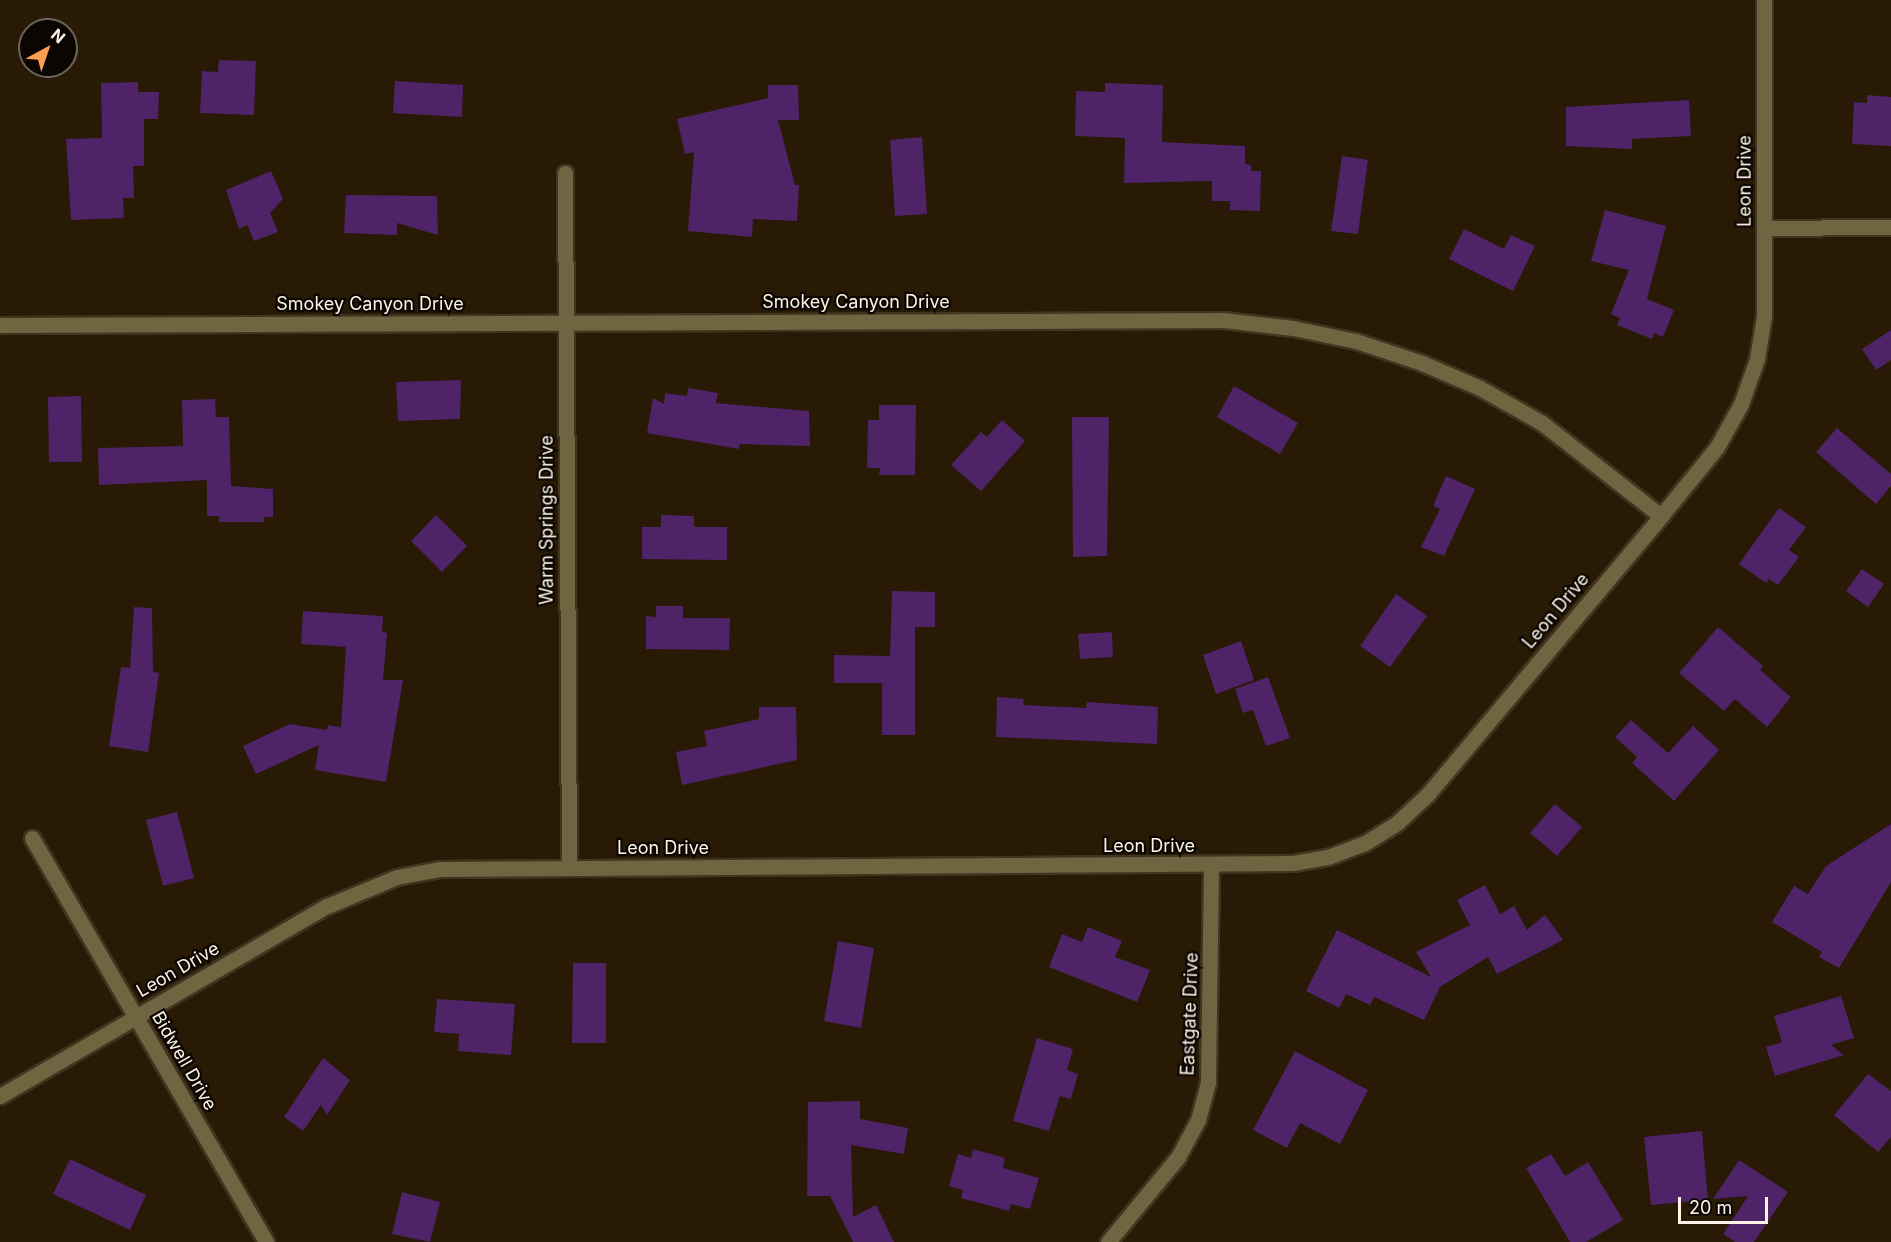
<!DOCTYPE html>
<style>
body{margin:0}
#map{position:relative;width:1891px;height:1242px;overflow:hidden;background:#281a05;font-family:Inter,sans-serif}
div>[style]{position:absolute}
.building>*{inset:0;background:#4e2368}
.roads{filter:drop-shadow(2px 0 #423420) drop-shadow(-2px 0 #423420) drop-shadow(0 2px #423420) drop-shadow(0 -2px #423420)}
.minor>*{height:15px;margin:-7.5px;padding:0 7.5px;transform-origin:7.5px;border-radius:7.5px;background:#6f6541}
.tertiary>*{height:15px;margin:-7.5px;padding:0 7.5px;transform-origin:7.5px;border-radius:7.5px;background:#6f6541}
span{translate:-50% -50%;white-space:nowrap;text-align:center;line-height:1.15;-webkit-text-stroke:4.5px #0c0602;paint-order:stroke}
.street-label{font-size:18px;color:#fdf3e6}
.north{position:absolute;left:18px;top:18px;width:60px;height:60px;box-sizing:border-box;background:#0c0602;border:2px solid #6c655d;border-radius:50%;rotate:40deg;font-size:16px;font-weight:700;line-height:24px;text-align:center;color:#fdf3e6}
.north::after{content:'';display:block;margin:auto;width:21px;height:27px;background:#fa9f50;clip-path:polygon(50% 0,100% 100%,50% 72%,0 100%)}
.scale{position:absolute;left:1678px;top:1197px;width:90px;height:27px;box-sizing:border-box;border:3px solid #fdf3e6;border-top:0;padding-left:8px;font-size:18px;line-height:21px;white-space:nowrap;color:#fdf3e6;-webkit-text-stroke:4px #0c0602;paint-order:stroke}
</style>
<div id="map">
<div class="building">
<i style="clip-path:polygon(219px 60px,256px 61px,254px 115px,200px 113px,202px 71px,218px 72px)"></i>
<i style="clip-path:polygon(395px 81px,463px 85px,462px 117px,393px 113px)"></i>
<i style="clip-path:polygon(138px 82px,138px 92px,159px 92px,158px 119px,144px 119px,144px 166px,133px 166px,134px 198px,123px 198px,124px 218px,71px 220px,66px 139px,102px 138px,101px 83px)"></i>
<i style="clip-path:polygon(1105px 83px,1163px 85px,1162px 142px,1245px 146px,1245px 164px,1251px 165px,1251px 171px,1261px 171px,1260px 211px,1230px 210px,1230px 201px,1212px 201px,1212px 181px,1124px 183px,1125px 138px,1075px 136px,1076px 91px,1105px 92px)"></i>
<i style="clip-path:polygon(768px 85px,798px 85px,799px 120px,778px 120px,795px 185px,799px 185px,797px 221px,753px 219px,752px 237px,688px 231px,694px 152px,685px 154px,677px 119px,768px 98px)"></i>
<i style="clip-path:polygon(1867px 95px,1891px 97px,1891px 146px,1852px 144px,1854px 102px,1867px 103px)"></i>
<i style="clip-path:polygon(1689px 100px,1691px 136px,1632px 139px,1632px 149px,1566px 146px,1566px 107px)"></i>
<i style="clip-path:polygon(922px 137px,927px 214px,895px 216px,890px 140px)"></i>
<i style="clip-path:polygon(1342px 156px,1368px 160px,1358px 234px,1331px 231px)"></i>
<i style="clip-path:polygon(271px 171px,283px 199px,270px 213px,278px 232px,254px 241px,247px 225px,239px 229px,226px 190px)"></i>
<i style="clip-path:polygon(346px 195px,437px 196px,438px 235px,397px 223px,397px 235px,344px 233px)"></i>
<i style="clip-path:polygon(1605px 210px,1666px 226px,1647px 299px,1674px 310px,1663px 337px,1654px 333px,1652px 339px,1617px 325px,1620px 318px,1611px 314px,1629px 270px,1591px 261px)"></i>
<i style="clip-path:polygon(1464px 229px,1504px 249px,1511px 235px,1535px 246px,1513px 291px,1449px 259px)"></i>
<i style="clip-path:polygon(1891px 330px,1891px 360px,1876px 370px,1862px 349px)"></i>
<i style="clip-path:polygon(461px 380px,460px 419px,398px 421px,396px 382px)"></i>
<i style="clip-path:polygon(1234px 386px,1298px 423px,1280px 454px,1217px 417px)"></i>
<i style="clip-path:polygon(688px 388px,718px 393px,716px 403px,809px 411px,810px 446px,740px 444px,739px 449px,647px 433px,653px 398px,664px 404px,665px 393px,687px 396px)"></i>
<i style="clip-path:polygon(81px 396px,82px 462px,49px 462px,48px 397px)"></i>
<i style="clip-path:polygon(215px 399px,216px 417px,229px 417px,231px 486px,273px 489px,273px 517px,264px 517px,264px 522px,219px 522px,219px 516px,207px 516px,207px 480px,99px 485px,98px 448px,183px 446px,182px 400px)"></i>
<i style="clip-path:polygon(879px 405px,916px 405px,915px 475px,879px 475px,880px 468px,867px 468px,868px 420px,879px 420px)"></i>
<i style="clip-path:polygon(1072px 417px,1109px 417px,1107px 556px,1073px 557px)"></i>
<i style="clip-path:polygon(1002px 420px,1025px 441px,981px 491px,951px 465px,981px 432px,987px 437px)"></i>
<i style="clip-path:polygon(1837px 428px,1891px 474px,1891px 486px,1876px 504px,1816px 452px)"></i>
<i style="clip-path:polygon(1446px 476px,1475px 489px,1444px 556px,1421px 547px,1440px 509px,1433px 506px)"></i>
<i style="clip-path:polygon(1779px 508px,1806px 527px,1789px 550px,1799px 557px,1778px 585px,1769px 579px,1766px 583px,1739px 564px)"></i>
<i style="clip-path:polygon(436px 515px,467px 546px,442px 572px,411px 541px)"></i>
<i style="clip-path:polygon(661px 515px,694px 516px,694px 527px,727px 527px,727px 560px,642px 559px,642px 527px,661px 527px)"></i>
<i style="clip-path:polygon(1862px 569px,1884px 584px,1868px 607px,1846px 591px)"></i>
<i style="clip-path:polygon(892px 591px,935px 592px,935px 627px,915px 627px,915px 735px,882px 735px,882px 683px,834px 683px,834px 655px,890px 656px)"></i>
<i style="clip-path:polygon(1396px 594px,1427px 616px,1390px 667px,1360px 646px)"></i>
<i style="clip-path:polygon(656px 606px,683px 606px,683px 618px,730px 618px,729px 650px,646px 649px,646px 616px,656px 617px)"></i>
<i style="clip-path:polygon(134px 607px,152px 608px,153px 672px,159px 673px,148px 752px,109px 746px,121px 667px,130px 668px)"></i>
<i style="clip-path:polygon(303px 611px,383px 616px,382px 632px,387px 633px,383px 680px,403px 680px,386px 782px,315px 770px,319px 745px,256px 774px,243px 746px,290px 724px,327px 730px,328px 725px,341px 727px,346px 647px,301px 644px)"></i>
<i style="clip-path:polygon(1718px 627px,1763px 666px,1760px 670px,1791px 697px,1767px 727px,1735px 699px,1724px 711px,1679px 673px)"></i>
<i style="clip-path:polygon(1112px 632px,1113px 657px,1080px 659px,1078px 634px)"></i>
<i style="clip-path:polygon(1241px 641px,1254px 680px,1216px 694px,1203px 655px)"></i>
<i style="clip-path:polygon(1268px 677px,1290px 738px,1266px 746px,1253px 710px,1243px 713px,1235px 689px)"></i>
<i style="clip-path:polygon(997px 697px,1024px 699px,1023px 705px,1086px 708px,1087px 702px,1158px 707px,1157px 744px,996px 737px)"></i>
<i style="clip-path:polygon(759px 707px,796px 707px,797px 760px,682px 785px,676px 752px,707px 746px,704px 731px,759px 719px)"></i>
<i style="clip-path:polygon(1631px 720px,1668px 753px,1693px 726px,1719px 750px,1674px 801px,1632px 763px,1637px 757px,1615px 737px)"></i>
<i style="clip-path:polygon(1555px 804px,1582px 827px,1557px 856px,1530px 833px)"></i>
<i style="clip-path:polygon(177px 812px,194px 878px,163px 886px,146px 820px)"></i>
<i style="clip-path:polygon(1891px 824px,1891px 882px,1839px 968px,1819px 957px,1822px 952px,1772px 922px,1794px 886px,1808px 894px,1826px 866px)"></i>
<i style="clip-path:polygon(1485px 885px,1500px 914px,1514px 906px,1527px 930px,1545px 915px,1563px 940px,1497px 974px,1488px 957px,1440px 987px,1424px 1020px,1374px 997px,1370px 1005px,1346px 994px,1339px 1008px,1306px 991px,1337px 930px,1431px 977px,1416px 952px,1470px 925px,1457px 900px)"></i>
<i style="clip-path:polygon(1088px 927px,1122px 941px,1115px 957px,1150px 970px,1137px 1002px,1049px 967px,1062px 934px,1082px 942px)"></i>
<i style="clip-path:polygon(838px 941px,874px 948px,861px 1028px,824px 1021px)"></i>
<i style="clip-path:polygon(573px 963px,606px 963px,606px 1043px,572px 1043px)"></i>
<i style="clip-path:polygon(1841px 996px,1854px 1038px,1831px 1045px,1844px 1055px,1775px 1076px,1766px 1047px,1782px 1042px,1774px 1016px)"></i>
<i style="clip-path:polygon(437px 999px,515px 1004px,511px 1055px,458px 1051px,459px 1034px,434px 1032px)"></i>
<i style="clip-path:polygon(1037px 1038px,1073px 1049px,1067px 1070px,1078px 1074px,1071px 1099px,1060px 1096px,1049px 1131px,1013px 1121px)"></i>
<i style="clip-path:polygon(1295px 1051px,1368px 1090px,1340px 1144px,1300px 1123px,1287px 1148px,1253px 1130px)"></i>
<i style="clip-path:polygon(323px 1058px,350px 1080px,327px 1115px,321px 1105px,303px 1131px,284px 1117px)"></i>
<i style="clip-path:polygon(1868px 1074px,1891px 1091px,1891px 1137px,1878px 1152px,1834px 1115px)"></i>
<i style="clip-path:polygon(860px 1101px,860px 1119px,908px 1128px,904px 1154px,851px 1145px,853px 1217px,876px 1205px,894px 1242px,853px 1242px,830px 1196px,807px 1196px,808px 1102px)"></i>
<i style="clip-path:polygon(1702px 1131px,1708px 1200px,1651px 1205px,1644px 1137px)"></i>
<i style="clip-path:polygon(973px 1149px,1005px 1158px,1003px 1168px,1039px 1178px,1030px 1209px,1011px 1204px,1009px 1211px,961px 1198px,963px 1190px,949px 1186px,958px 1154px,971px 1158px)"></i>
<i style="clip-path:polygon(1551px 1154px,1565px 1176px,1588px 1162px,1623px 1220px,1586px 1242px,1570px 1242px,1526px 1168px)"></i>
<i style="clip-path:polygon(70px 1159px,146px 1195px,130px 1230px,53px 1194px)"></i>
<i style="clip-path:polygon(1739px 1160px,1788px 1192px,1754px 1242px,1735px 1242px,1723px 1234px,1748px 1196px,1713px 1199px)"></i>
<i style="clip-path:polygon(402px 1192px,440px 1202px,430px 1242px,392px 1234px)"></i>
</div>
<div class="roads">
<div class="minor">
<i style="left:565px;top:173px;width:695px;rotate:89.67deg"></i>
<i style="left:1765px;top:228px;width:126px;rotate:-0.5deg"></i>
<i style="left:0;top:325px;width:1223px;rotate:-0.23deg"></i>
<i style="left:1223px;top:320px;width:70px;rotate:6.5deg"></i>
<i style="left:1293px;top:328px;width:64px;rotate:11.7deg"></i>
<i style="left:1356px;top:341px;width:70px;rotate:18.4deg"></i>
<i style="left:1422px;top:363px;width:63px;rotate:23.3deg"></i>
<i style="left:1480px;top:388px;width:71px;rotate:29.4deg"></i>
<i style="left:1542px;top:423px;width:151px;rotate:38deg"></i>
<i style="left:32px;top:838px;width:467px;rotate:59.9deg"></i>
<i style="left:1108px;top:1242px;width:110px;rotate:-50.5deg"></i>
<i style="left:1178px;top:1157px;width:42px;rotate:-61.6deg"></i>
<i style="left:1198px;top:1120px;width:39px;rotate:-75deg"></i>
<i style="left:1208px;top:1082px;width:217px;rotate:-89.2deg"></i>
</div>
<div class="tertiary">
<i style="left:0;top:1096px;width:378px;rotate:-30.2deg"></i>
<i style="left:327px;top:906px;width:76px;rotate:-22.5deg"></i>
<i style="left:397px;top:877px;width:44px;rotate:-10.5deg"></i>
<i style="left:440px;top:869px;width:853px;rotate:-0.4deg"></i>
<i style="left:1293px;top:863px;width:36px;rotate:-10deg"></i>
<i style="left:1328px;top:857px;width:40px;rotate:-21deg"></i>
<i style="left:1365px;top:843px;width:39px;rotate:-32deg"></i>
<i style="left:1398px;top:822px;width:41px;rotate:-43deg"></i>
<i style="left:1428px;top:794px;width:363px;rotate:-50deg"></i>
<i style="left:1661px;top:516px;width:89px;rotate:-50.9deg"></i>
<i style="left:1717px;top:447px;width:49px;rotate:-60.8deg"></i>
<i style="left:1741px;top:404px;width:48px;rotate:-70.4deg"></i>
<i style="left:1757px;top:359px;width:44px;rotate:-80.8deg"></i>
<i style="left:1764px;top:316px;width:316px;rotate:-90deg"></i>
</div>
</div>
<div class="street-label">
<span style="left:1745px;top:181px;rotate:-90deg">Leon Drive</span>
<span style="left:856px;top:302px">Smokey Canyon Drive</span>
<span style="left:370px;top:304px">Smokey Canyon Drive</span>
<span style="left:547px;top:520px;rotate:-90deg">Warm Springs Drive</span>
<span style="left:1556px;top:611px;rotate:-50deg">Leon Drive</span>
<span style="left:1149px;top:846px">Leon Drive</span>
<span style="left:663px;top:848px">Leon Drive</span>
<span style="left:178px;top:970px;rotate:-30deg">Leon Drive</span>
<span style="left:1190px;top:1014px;rotate:-88deg">Eastgate Drive</span>
<span style="left:184px;top:1061px;rotate:60deg">Bidwell Drive</span>
</div>
<div class="north">N</div>
<div class="scale">20 m</div>
</div>
